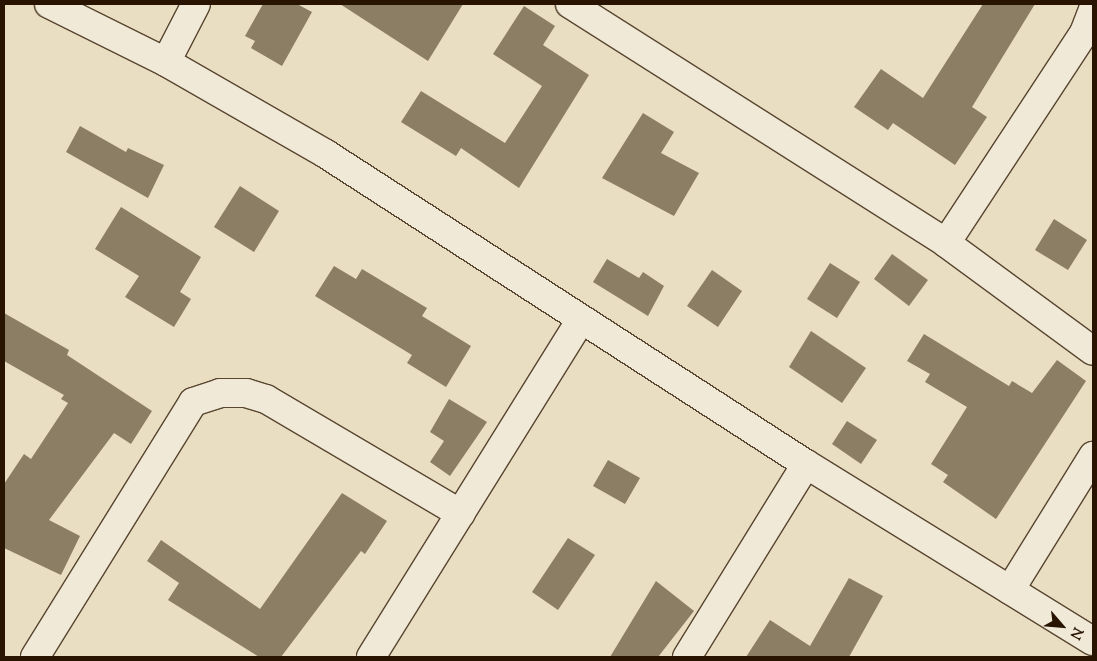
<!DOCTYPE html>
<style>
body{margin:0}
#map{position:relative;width:1097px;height:661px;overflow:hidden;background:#e9ddc2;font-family:"Sorts Mill Goudy",serif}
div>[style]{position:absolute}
.building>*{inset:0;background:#8c7d65}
.roads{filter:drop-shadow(1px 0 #584630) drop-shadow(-1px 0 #584630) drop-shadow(0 1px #584630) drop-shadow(0 -1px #584630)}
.minor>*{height:28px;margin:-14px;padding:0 14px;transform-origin:14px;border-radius:14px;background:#f1e9d7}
span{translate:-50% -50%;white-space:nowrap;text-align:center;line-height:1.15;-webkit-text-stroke:5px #f1e9d7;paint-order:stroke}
.frame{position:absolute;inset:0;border:5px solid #281400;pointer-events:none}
.north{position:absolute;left:1037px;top:601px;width:50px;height:50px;-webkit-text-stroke:4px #f1e9d7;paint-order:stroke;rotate:117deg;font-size:14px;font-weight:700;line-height:20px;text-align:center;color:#281400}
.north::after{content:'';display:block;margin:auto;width:18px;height:22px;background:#281400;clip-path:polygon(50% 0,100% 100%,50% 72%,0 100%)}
</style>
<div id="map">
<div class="building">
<i style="clip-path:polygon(263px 4px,297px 4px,312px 12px,282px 66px,251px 48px,255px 41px,245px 36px)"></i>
<i style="clip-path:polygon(340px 4px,463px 4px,428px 61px)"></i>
<i style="clip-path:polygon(983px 4px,1035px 4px,972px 107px,987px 117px,955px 165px,893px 123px,888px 130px,854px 107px,881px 69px,923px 98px)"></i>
<i style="clip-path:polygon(524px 6px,555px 26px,543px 45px,589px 75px,519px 188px,461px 148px,456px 156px,401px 122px,421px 91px,505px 143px,542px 86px,493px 54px)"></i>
<i style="clip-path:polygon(643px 113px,674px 132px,661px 153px,699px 173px,674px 216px,602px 178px)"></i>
<i style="clip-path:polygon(80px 126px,126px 152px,128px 148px,164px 165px,148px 198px,66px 152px)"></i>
<i style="clip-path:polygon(240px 186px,279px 211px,254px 252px,214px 227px)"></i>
<i style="clip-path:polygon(121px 207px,201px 257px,180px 292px,191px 299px,174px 327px,125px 297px,139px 276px,95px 249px)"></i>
<i style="clip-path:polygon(1054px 219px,1087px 240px,1068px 270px,1035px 250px)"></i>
<i style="clip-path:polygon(892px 254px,928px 280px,909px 306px,874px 279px)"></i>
<i style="clip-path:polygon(607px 259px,639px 278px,643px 272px,664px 286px,648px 316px,593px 282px)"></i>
<i style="clip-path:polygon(830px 263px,860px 282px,837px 318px,807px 299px)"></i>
<i style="clip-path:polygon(334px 266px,356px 279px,362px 269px,427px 308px,422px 316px,471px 346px,446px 387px,407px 363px,412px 355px,315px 296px)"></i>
<i style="clip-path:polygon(712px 270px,742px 291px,718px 327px,687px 306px)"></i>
<i style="clip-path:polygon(4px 313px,69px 350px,67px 355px,152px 411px,131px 444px,114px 433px,49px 520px,80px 536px,61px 575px,4px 548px,4px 484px,24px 454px,31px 459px,68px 403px,61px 399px,64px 395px,4px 361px)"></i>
<i style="clip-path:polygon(811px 331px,866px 368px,842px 403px,789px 367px)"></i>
<i style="clip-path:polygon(924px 334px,1009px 386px,1012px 381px,1032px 393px,1057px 360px,1086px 381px,996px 519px,943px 482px,948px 475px,931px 464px,967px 407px,925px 382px,930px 374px,907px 361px)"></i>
<i style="clip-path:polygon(449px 399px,487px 422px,450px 476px,430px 462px,444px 441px,430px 432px)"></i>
<i style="clip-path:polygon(847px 421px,877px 440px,861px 464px,832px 444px)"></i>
<i style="clip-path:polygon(608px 460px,640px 478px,625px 504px,593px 486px)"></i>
<i style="clip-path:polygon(342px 493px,387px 521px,365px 554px,361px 551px,281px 657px,259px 657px,168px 600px,179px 583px,147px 561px,161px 540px,260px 609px)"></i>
<i style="clip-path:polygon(568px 538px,595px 555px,558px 610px,532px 592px)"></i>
<i style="clip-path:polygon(849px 578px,883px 596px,849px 657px,746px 657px,770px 620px,810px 646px)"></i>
<i style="clip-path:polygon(656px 581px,694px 611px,658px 657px,610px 657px)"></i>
</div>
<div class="roads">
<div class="minor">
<i style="left:49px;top:4px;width:131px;rotate:26.4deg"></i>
<i style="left:166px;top:62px;width:185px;rotate:29.9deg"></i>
<i style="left:326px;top:154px;width:571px;rotate:32.86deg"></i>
<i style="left:806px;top:464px;width:337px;rotate:31.7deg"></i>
<i style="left:570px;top:4px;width:446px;rotate:32.4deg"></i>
<i style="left:946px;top:243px;width:182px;rotate:36.3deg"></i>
<i style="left:166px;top:62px;width:65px;rotate:-62.7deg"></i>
<i style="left:946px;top:243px;width:251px;rotate:-56.7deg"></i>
<i style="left:1084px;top:33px;width:26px;rotate:-69deg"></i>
<i style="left:1010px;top:590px;width:158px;rotate:-58.2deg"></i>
<i style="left:35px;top:657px;width:300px;rotate:-58.2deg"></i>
<i style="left:193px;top:402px;width:28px;rotate:-18deg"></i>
<i style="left:220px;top:393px;width:26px"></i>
<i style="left:246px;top:393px;width:21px;rotate:17deg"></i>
<i style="left:266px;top:399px;width:226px;rotate:30.5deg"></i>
<i style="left:371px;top:657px;width:397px;rotate:-58.1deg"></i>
<i style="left:687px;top:657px;width:227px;rotate:-58.3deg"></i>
</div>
</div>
<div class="frame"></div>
<div class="north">N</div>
</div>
